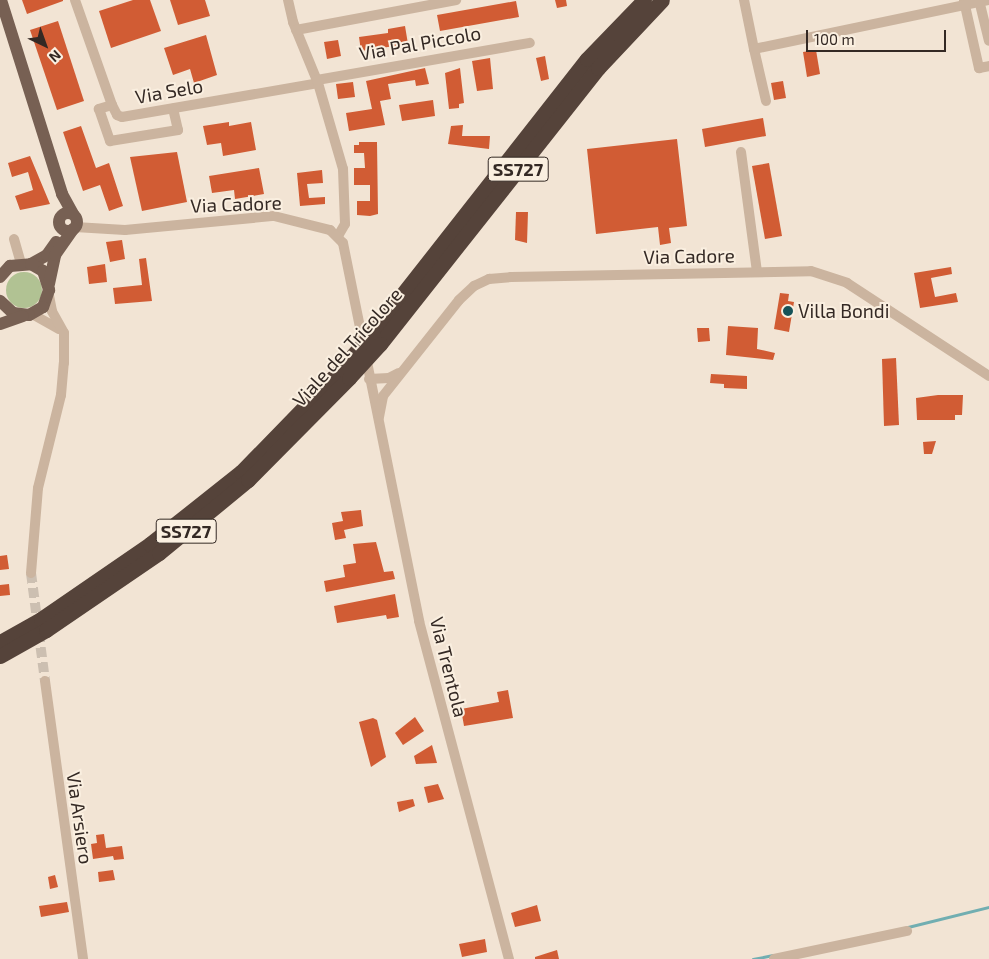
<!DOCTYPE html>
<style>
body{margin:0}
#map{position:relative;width:989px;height:959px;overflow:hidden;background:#f2e4d4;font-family:"Exo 2",sans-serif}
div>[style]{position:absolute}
.green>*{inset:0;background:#b1c293}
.round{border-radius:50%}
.stream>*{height:2.5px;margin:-1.25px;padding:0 1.25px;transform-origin:1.25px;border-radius:1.25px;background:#71aeb1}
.building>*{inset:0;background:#d15c34}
.minor-tunnel>*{height:10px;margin-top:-5px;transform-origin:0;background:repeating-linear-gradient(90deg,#ccbfb1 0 10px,transparent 0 15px)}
.minor>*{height:10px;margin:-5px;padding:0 5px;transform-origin:5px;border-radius:5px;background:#cbb49f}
.major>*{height:12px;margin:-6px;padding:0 6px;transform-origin:6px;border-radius:6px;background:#776053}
.major>.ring{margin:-6px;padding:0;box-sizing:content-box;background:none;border:12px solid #776053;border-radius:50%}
.highway>*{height:15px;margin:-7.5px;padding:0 7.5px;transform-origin:7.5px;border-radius:7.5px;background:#55433a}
.highway-bridge>*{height:15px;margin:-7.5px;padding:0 7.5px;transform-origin:7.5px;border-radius:7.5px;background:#55433a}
.dots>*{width:14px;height:14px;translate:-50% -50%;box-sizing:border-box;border:2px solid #faefe0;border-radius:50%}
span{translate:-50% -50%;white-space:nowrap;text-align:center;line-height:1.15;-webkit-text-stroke:4px #faefe0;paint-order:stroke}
.shield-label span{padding:1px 4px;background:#faefe0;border:1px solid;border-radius:4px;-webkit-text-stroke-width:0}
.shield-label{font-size:18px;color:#342924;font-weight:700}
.street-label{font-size:19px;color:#342924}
.poi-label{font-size:19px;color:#342924}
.left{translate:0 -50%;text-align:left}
.north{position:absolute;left:20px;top:20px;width:50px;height:50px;-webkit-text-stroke:4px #faefe0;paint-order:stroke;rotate:138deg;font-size:14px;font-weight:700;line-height:20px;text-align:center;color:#342924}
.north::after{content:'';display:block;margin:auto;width:18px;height:22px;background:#342924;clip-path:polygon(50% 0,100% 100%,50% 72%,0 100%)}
.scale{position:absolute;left:806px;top:30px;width:140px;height:22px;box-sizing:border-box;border:2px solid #342924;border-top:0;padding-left:6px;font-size:15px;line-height:18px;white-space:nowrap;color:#342924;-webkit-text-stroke:4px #faefe0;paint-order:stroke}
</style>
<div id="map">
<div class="green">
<i class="round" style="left:6px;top:272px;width:36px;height:36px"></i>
</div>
<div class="stream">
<i style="left:908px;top:927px;width:83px;rotate:-13.9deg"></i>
<i style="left:753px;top:959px;width:20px;rotate:-11deg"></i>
</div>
<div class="building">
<i style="clip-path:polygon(22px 0,63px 0,63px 1px,27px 14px)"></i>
<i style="clip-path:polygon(133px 0,150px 0,161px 31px,111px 48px,99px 11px)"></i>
<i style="clip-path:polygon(170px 0,205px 0,210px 16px,178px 25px)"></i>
<i style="clip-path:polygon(555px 0,566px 0,567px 6px,557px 8px)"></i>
<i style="clip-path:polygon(516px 1px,519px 17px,440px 31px,437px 15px)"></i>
<i style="clip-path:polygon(58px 21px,84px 101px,57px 110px,30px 30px)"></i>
<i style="clip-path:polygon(405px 26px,408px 44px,361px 51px,359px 37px,388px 33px,388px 29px)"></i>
<i style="clip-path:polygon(206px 35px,217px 75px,194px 83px,190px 69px,173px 75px,164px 48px)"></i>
<i style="clip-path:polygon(338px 40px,341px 56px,327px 59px,324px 42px)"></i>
<i style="clip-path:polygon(816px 50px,820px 74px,807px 77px,803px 52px)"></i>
<i style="clip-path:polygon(545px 56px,549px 79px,541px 81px,536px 58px)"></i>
<i style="clip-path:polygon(490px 58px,493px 89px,477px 91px,472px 61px)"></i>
<i style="clip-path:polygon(425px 68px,429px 84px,416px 86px,415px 80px,388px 84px,391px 99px,380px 101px,385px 125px,349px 131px,346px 113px,372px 109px,366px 81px)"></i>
<i style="clip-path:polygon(460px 68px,464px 103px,459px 104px,459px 108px,449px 109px,445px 73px)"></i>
<i style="clip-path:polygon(783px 81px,786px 98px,774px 100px,771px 83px)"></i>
<i style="clip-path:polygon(353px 82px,355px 97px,338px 99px,336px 84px)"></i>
<i style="clip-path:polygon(433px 100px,435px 116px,402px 121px,399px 105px)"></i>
<i style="clip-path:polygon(763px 118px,766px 136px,705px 147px,702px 129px)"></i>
<i style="clip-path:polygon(229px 122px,229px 126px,251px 122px,256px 150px,223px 156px,221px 143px,207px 145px,203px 126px)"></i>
<i style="clip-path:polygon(463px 125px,462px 136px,490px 136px,489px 149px,448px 144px,451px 126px)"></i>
<i style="clip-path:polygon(81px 126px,96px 168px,109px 163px,123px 206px,109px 211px,100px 185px,83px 191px,63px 132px)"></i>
<i style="clip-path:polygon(677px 139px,687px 226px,669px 228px,671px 243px,660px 245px,658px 227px,596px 234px,587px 149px)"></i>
<i style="clip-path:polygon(359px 142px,377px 142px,378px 214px,370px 216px,357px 215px,357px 201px,370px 201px,370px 185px,354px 185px,354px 168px,365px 168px,364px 153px,354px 153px,354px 145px,359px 145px)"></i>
<i style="clip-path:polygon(177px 152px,187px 202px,142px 211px,130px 157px)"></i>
<i style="clip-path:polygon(30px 156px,50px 204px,20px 210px,15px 196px,33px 190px,28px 172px,12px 177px,8px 163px)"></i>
<i style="clip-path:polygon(769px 163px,782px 236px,765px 239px,752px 166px)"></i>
<i style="clip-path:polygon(259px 168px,264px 194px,235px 199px,234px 190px,212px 193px,209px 176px)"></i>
<i style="clip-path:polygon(322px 170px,323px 183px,307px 184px,309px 198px,325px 197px,325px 204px,300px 206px,297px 173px)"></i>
<i style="clip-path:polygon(516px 212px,528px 212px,527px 243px,515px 240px)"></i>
<i style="clip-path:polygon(122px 240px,125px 259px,110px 262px,106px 242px)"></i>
<i style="clip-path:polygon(146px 258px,152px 301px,115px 304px,113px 288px,142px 285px,139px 259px)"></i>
<i style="clip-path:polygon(105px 264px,107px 282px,89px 284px,87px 267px)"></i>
<i style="clip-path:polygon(951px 267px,952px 274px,931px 278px,935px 297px,956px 293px,958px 302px,920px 308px,914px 273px)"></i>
<i style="clip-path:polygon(780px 293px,789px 294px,788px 301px,794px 302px,789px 332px,774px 329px)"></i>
<i style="clip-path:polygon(728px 326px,758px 328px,757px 349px,775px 353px,773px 360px,726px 355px)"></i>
<i style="clip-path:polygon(697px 328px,709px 328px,710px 341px,698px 342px)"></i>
<i style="clip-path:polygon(896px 358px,899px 425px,884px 426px,882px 359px)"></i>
<i style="clip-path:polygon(711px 374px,747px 376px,747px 389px,724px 388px,724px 384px,710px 383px)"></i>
<i style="clip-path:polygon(938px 395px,963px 395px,962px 415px,955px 415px,955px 420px,917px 420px,916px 398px)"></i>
<i style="clip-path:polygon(936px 441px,932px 454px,924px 454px,923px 442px)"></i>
<i style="clip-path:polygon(361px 510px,363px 526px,344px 530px,346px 538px,335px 540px,332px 523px,343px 521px,341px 512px)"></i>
<i style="clip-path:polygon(376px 542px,384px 572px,393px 571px,395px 579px,326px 592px,324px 581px,345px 577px,343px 565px,356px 563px,353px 544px)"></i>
<i style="clip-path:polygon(7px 555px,9px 569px,0 570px,0 556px)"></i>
<i style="clip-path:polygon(9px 584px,10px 595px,0 596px,0 585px)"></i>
<i style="clip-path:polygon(395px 594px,399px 617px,387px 619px,386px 615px,337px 623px,334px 606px)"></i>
<i style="clip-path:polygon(508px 690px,513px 718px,464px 726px,461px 709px,499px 702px,497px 692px)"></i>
<i style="clip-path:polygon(415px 717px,424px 731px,403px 745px,395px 733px)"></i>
<i style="clip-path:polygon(373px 718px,377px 720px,386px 757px,371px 767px,359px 722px)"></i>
<i style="clip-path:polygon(432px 745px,437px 763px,416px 764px,414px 756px)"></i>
<i style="clip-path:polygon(438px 784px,444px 799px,428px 803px,424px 787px)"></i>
<i style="clip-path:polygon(413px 799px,415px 806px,399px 812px,397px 802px)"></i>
<i style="clip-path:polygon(104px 834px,106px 848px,122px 846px,124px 859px,114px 860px,113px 856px,93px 859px,91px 844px,97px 843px,96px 835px)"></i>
<i style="clip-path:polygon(113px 870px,115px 880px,99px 882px,98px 872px)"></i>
<i style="clip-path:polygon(55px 875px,58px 887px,50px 889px,48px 877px)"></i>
<i style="clip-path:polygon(67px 902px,69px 912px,41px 917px,39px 906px)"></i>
<i style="clip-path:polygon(537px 905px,541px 921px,515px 927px,511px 913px)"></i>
<i style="clip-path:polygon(485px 939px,487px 952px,462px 957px,459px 944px)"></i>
<i style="clip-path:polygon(557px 950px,559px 959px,535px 959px,535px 957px)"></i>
</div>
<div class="minor-tunnel">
<i style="left:31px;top:573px;width:109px;rotate:82.6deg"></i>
</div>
<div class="minor">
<i style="left:75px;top:0;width:111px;rotate:70.6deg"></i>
<i style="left:112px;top:105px;width:11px;rotate:63deg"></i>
<i style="left:117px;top:115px;width:5px;rotate:22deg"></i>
<i style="left:122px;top:117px;width:199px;rotate:-9.8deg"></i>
<i style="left:288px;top:0;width:23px;rotate:77deg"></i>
<i style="left:293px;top:22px;width:66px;rotate:67.7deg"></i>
<i style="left:318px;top:83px;width:90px;rotate:73.8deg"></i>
<i style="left:343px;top:169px;width:55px;rotate:87.9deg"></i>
<i style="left:345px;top:224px;width:14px;rotate:120deg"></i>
<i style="left:744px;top:0;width:50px;rotate:78.5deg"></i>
<i style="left:979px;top:0;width:42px;rotate:76.3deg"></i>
<i style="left:964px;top:1px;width:69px;rotate:77.4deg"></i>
<i style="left:979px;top:68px;width:10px;rotate:-11deg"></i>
<i style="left:296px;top:30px;width:163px;rotate:-10.6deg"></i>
<i style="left:317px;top:80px;width:216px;rotate:-9.9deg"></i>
<i style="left:766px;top:101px;width:53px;rotate:-103deg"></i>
<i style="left:754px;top:49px;width:240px;rotate:-11.8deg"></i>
<i style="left:112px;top:105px;width:14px;rotate:163deg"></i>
<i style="left:99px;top:109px;width:34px;rotate:71deg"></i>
<i style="left:110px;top:141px;width:69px;rotate:-9.2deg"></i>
<i style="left:178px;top:130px;width:22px;rotate:-103deg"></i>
<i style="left:741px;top:152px;width:121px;rotate:82.4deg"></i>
<i style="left:75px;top:227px;width:50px;rotate:3.4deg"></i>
<i style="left:125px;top:230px;width:150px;rotate:-5.4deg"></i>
<i style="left:274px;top:216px;width:58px;rotate:14deg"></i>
<i style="left:330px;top:230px;width:18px;rotate:45deg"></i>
<i style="left:343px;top:243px;width:386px;rotate:78.6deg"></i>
<i style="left:419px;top:621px;width:350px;rotate:75.1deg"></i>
<i style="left:14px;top:239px;width:25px;rotate:74deg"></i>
<i style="left:32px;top:314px;width:31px;rotate:29deg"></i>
<i style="left:369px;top:379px;width:20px;rotate:-3deg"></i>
<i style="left:389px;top:378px;width:11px;rotate:-27deg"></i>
<i style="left:379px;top:417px;width:21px;rotate:-79deg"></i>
<i style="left:383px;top:396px;width:122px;rotate:-51.6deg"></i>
<i style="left:459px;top:300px;width:21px;rotate:-43deg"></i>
<i style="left:474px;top:286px;width:17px;rotate:-25deg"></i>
<i style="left:489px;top:279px;width:22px;rotate:-5deg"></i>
<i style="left:511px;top:277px;width:300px;rotate:-1.1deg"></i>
<i style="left:811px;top:271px;width:38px;rotate:18deg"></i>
<i style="left:847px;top:283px;width:170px;rotate:33.2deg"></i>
<i style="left:31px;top:573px;width:85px;rotate:-85.3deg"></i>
<i style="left:38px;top:488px;width:96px;rotate:-76.1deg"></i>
<i style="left:61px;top:395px;width:32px;rotate:-85deg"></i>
<i style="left:64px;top:363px;width:30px;rotate:-90deg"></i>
<i style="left:64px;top:333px;width:25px;rotate:-119deg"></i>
<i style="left:52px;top:311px;width:16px;rotate:-101deg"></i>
<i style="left:45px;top:681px;width:281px;rotate:82.2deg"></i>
<i style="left:774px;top:959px;width:136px;rotate:-11.9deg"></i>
</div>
<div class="major">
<i style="left:1px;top:0;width:203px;rotate:72.5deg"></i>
<i style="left:62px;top:194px;width:23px;rotate:61deg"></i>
<i class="ring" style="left:59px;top:213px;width:6px;height:6px"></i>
<i style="left:31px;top:264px;width:18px;rotate:-29deg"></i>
<i style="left:47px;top:255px;width:16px;rotate:-55deg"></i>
<i style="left:0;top:277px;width:15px;rotate:-48deg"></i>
<i style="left:10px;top:266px;width:21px;rotate:-5deg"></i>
<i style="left:31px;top:264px;width:14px;rotate:30deg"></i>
<i style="left:43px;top:271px;width:20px;rotate:72deg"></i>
<i style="left:49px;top:290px;width:18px;rotate:109deg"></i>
<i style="left:43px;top:307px;width:16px;rotate:150deg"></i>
<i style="left:29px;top:315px;width:16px;rotate:-173deg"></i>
<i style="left:13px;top:313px;width:18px;rotate:-137deg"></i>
<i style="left:49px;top:284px;width:30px;rotate:-78deg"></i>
<i style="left:55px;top:255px;width:32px;rotate:-55deg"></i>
<i style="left:0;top:324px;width:24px;rotate:-19deg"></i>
</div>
<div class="highway">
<i style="left:372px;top:333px;width:348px;rotate:-51.9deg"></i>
<i style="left:587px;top:59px;width:82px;rotate:-46deg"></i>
<i style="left:380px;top:344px;width:352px;rotate:-51.7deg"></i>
<i style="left:598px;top:68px;width:93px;rotate:-46.7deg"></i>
<i style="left:0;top:642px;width:47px;rotate:-29.3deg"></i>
<i style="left:41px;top:619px;width:132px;rotate:-34.5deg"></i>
<i style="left:150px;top:544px;width:116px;rotate:-38.4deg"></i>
<i style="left:241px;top:472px;width:144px;rotate:-45.8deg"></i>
<i style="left:0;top:656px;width:53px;rotate:-29.5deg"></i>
<i style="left:46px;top:630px;width:137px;rotate:-34.3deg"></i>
<i style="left:159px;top:553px;width:115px;rotate:-39.4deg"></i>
<i style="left:248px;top:480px;width:144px;rotate:-45.3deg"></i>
</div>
<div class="highway-bridge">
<i style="left:341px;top:369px;width:48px;rotate:-49.3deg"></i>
<i style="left:349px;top:378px;width:46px;rotate:-47.6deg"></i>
</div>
<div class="dots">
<i style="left:788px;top:311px;background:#165258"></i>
</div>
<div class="shield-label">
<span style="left:518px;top:169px">SS727</span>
<span style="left:186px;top:531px">SS727</span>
</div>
<div class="street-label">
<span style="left:420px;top:43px;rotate:-10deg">Via Pal Piccolo</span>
<span style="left:169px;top:91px;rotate:-10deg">Via Selo</span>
<span style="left:236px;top:204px;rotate:-2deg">Via Cadore</span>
<span style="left:689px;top:256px;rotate:-1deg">Via Cadore</span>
<span style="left:347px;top:347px;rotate:-48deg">Viale del Tricolore</span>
<span style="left:449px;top:667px;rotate:76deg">Via Trentola</span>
<span style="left:80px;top:818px;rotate:82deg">Via Arsiero</span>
</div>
<div class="poi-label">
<span class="left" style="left:798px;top:311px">Villa Bondi</span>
</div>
<div class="north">N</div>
<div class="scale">100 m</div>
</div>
